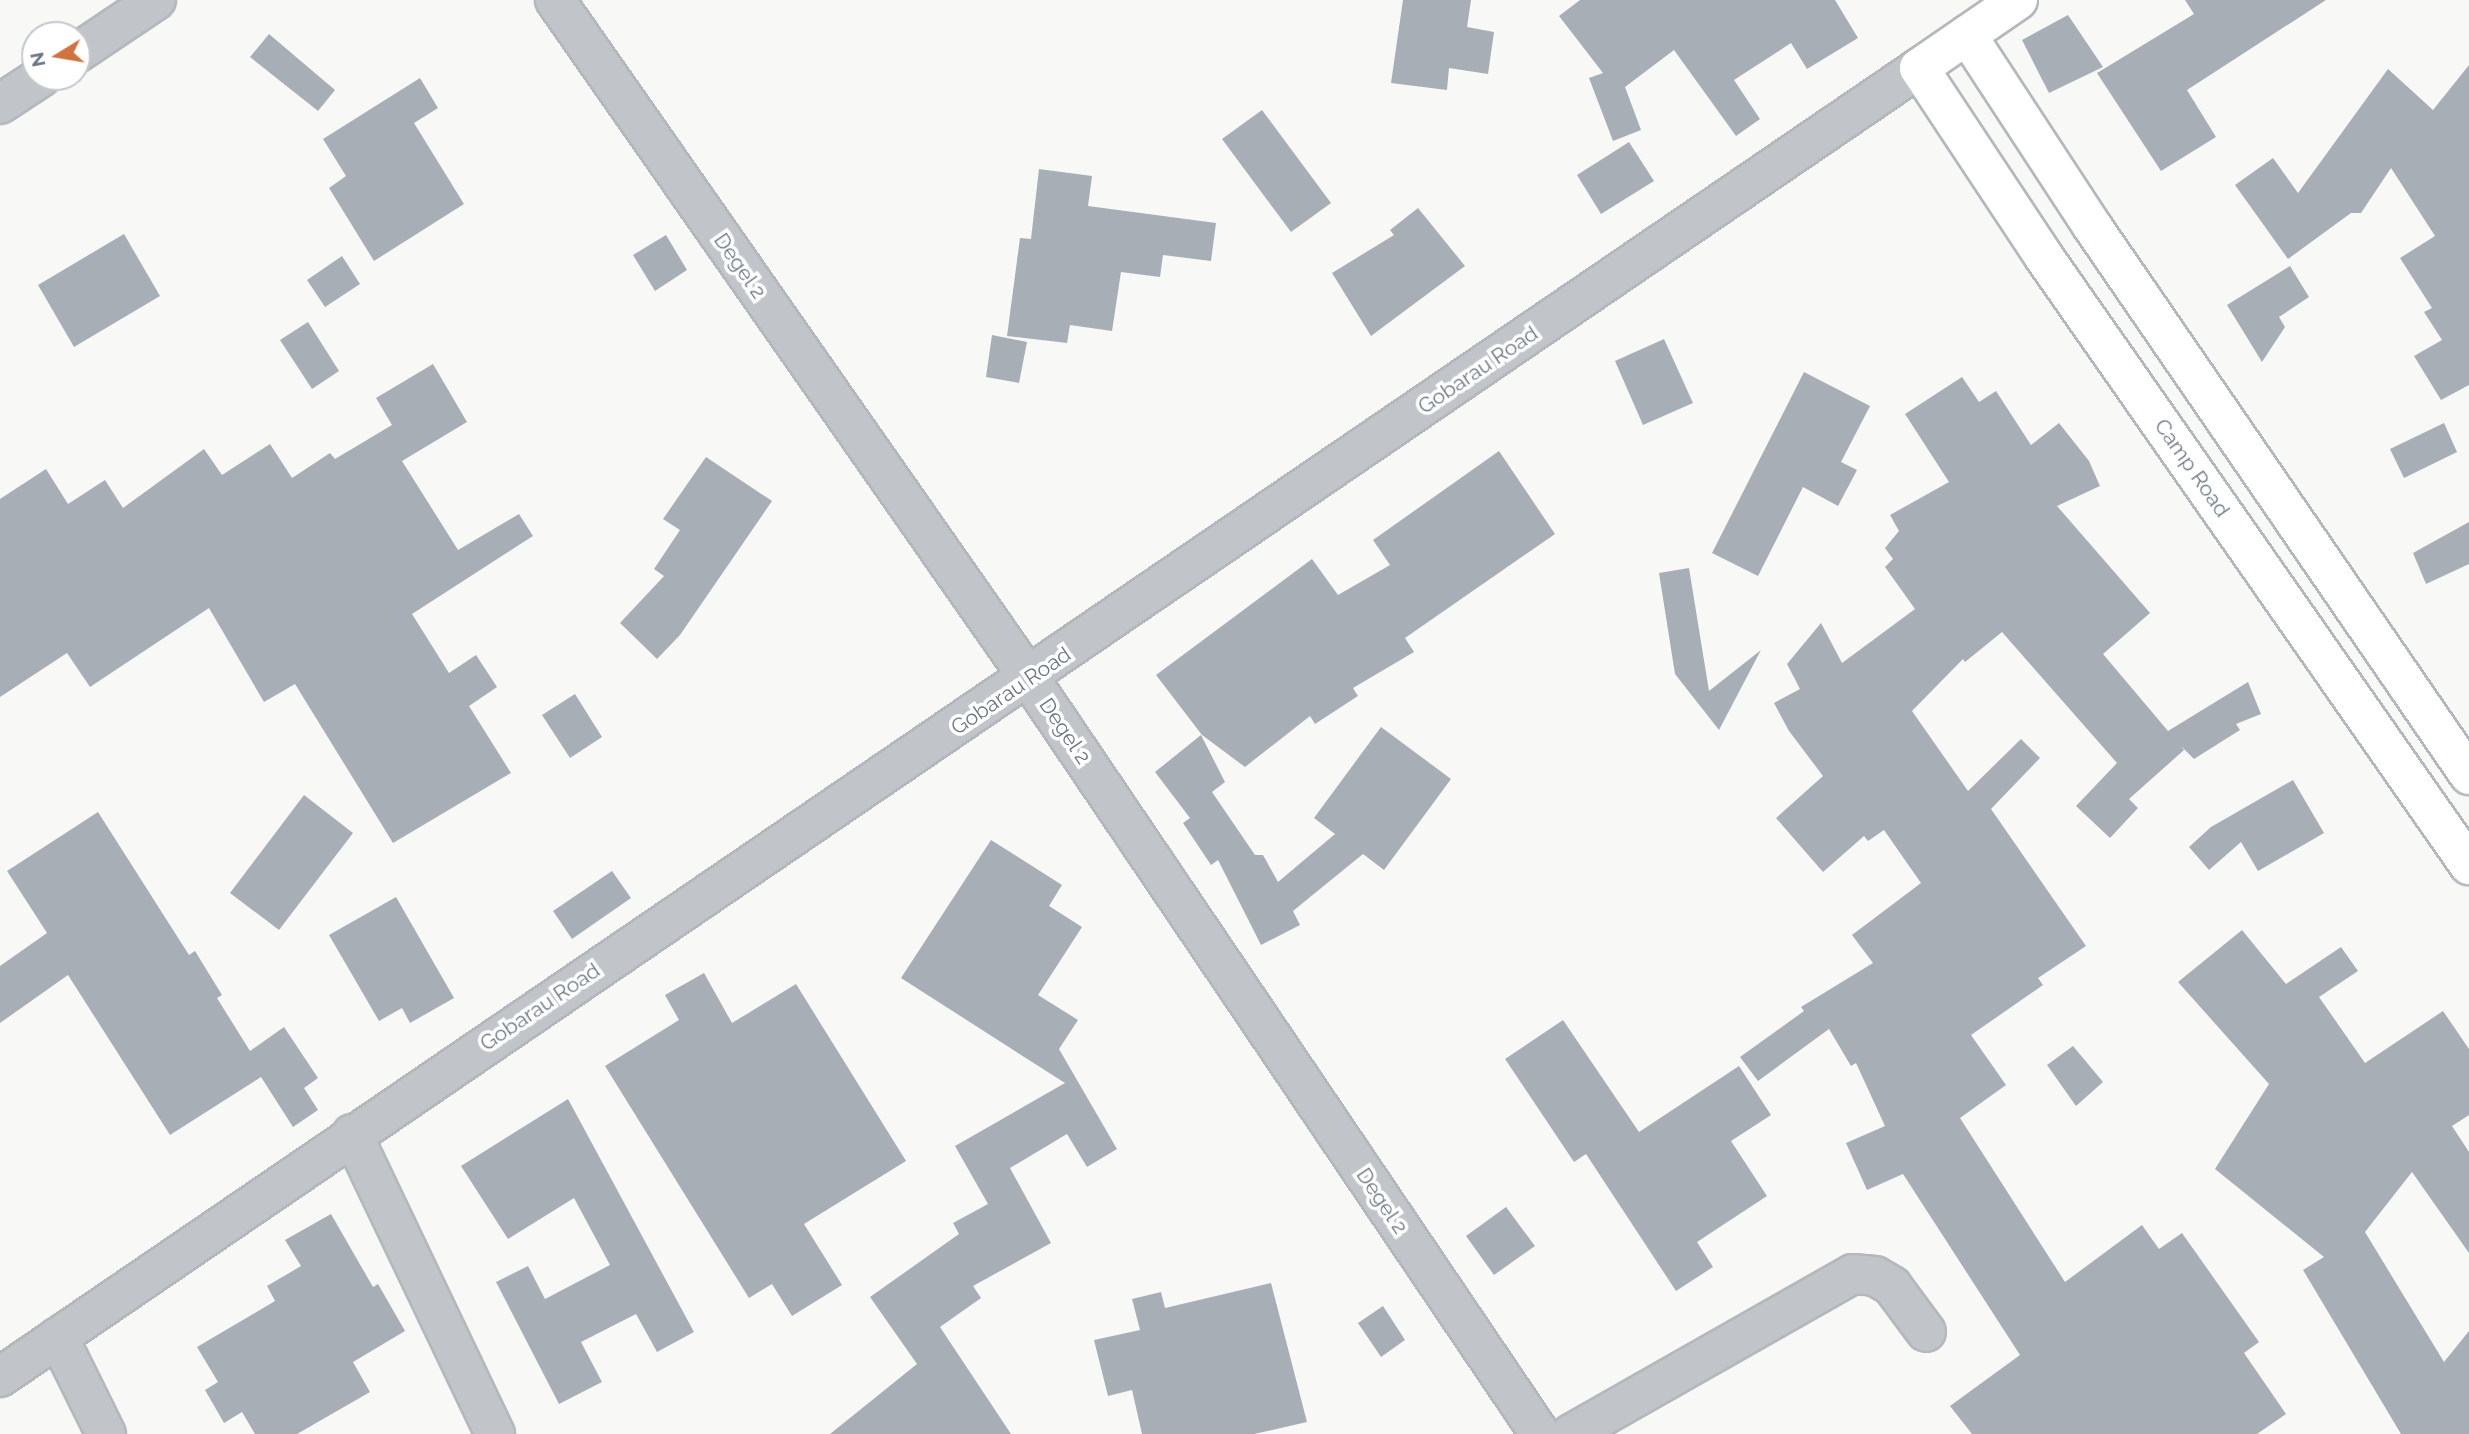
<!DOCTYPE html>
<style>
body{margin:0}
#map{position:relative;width:2469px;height:1434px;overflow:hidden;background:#f8f9f7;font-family:Raleway,sans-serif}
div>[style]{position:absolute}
.building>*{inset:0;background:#a8aeb5}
.roads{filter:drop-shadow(2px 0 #b4b8bc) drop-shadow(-2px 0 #b4b8bc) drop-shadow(0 2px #b4b8bc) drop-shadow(0 -2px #b4b8bc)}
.minor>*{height:38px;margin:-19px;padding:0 19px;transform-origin:19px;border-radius:19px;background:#c1c4c8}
.major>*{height:38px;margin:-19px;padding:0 19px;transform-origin:19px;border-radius:19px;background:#fff}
span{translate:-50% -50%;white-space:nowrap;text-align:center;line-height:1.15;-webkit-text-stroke:7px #fff;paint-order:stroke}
.street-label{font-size:21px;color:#6b7684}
.north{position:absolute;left:21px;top:21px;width:70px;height:70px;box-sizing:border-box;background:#fff;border:2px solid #c4c8ce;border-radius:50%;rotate:259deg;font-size:19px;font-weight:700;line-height:28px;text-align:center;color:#6b7684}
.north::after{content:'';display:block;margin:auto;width:24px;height:32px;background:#d07340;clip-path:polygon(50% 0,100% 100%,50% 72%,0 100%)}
</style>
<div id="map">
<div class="building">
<i style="clip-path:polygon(1403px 0,1471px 0,1467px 27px,1494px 32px,1488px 74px,1449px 68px,1447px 90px,1391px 83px)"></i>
<i style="clip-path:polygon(1580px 0,1835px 0,1858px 38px,1807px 69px,1791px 43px,1734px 80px,1760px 119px,1736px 136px,1674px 50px,1625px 87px,1641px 130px,1613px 141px,1589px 78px,1603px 73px,1559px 16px)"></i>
<i style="clip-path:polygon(2185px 0,2326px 0,2187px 90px,2216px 137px,2161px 171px,2097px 73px,2194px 14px)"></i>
<i style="clip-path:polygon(2068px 15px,2103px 67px,2049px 93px,2022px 40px)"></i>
<i style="clip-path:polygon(269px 34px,335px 90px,318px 111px,250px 57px)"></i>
<i style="clip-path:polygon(2469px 65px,2469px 385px,2441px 400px,2414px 356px,2442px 340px,2424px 312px,2432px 308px,2400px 258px,2435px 236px,2391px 168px,2361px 213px,2351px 213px,2288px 259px,2235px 185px,2273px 158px,2298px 193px,2388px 69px,2433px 110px)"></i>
<i style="clip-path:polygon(420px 78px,438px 108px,414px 123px,464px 204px,374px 261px,329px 188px,346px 176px,323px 139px)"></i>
<i style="clip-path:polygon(1262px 110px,1331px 203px,1291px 232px,1222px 139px)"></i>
<i style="clip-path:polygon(1629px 142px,1654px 181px,1601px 214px,1577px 175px)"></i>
<i style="clip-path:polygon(1039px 169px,1092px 176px,1088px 206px,1216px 223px,1211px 261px,1163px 255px,1160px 277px,1121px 272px,1112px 331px,1070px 325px,1067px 343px,1007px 336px,1020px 238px,1031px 239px)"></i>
<i style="clip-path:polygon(1418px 208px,1465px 266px,1371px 336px,1332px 273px,1394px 235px,1390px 230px)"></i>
<i style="clip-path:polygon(124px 234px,160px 296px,74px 347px,38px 285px)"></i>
<i style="clip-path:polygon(666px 235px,687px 270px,655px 291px,633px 255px)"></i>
<i style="clip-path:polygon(342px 256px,360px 284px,325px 307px,307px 280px)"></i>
<i style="clip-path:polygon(2290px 266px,2309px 297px,2279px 317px,2285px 327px,2262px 362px,2227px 305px)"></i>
<i style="clip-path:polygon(308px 322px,339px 371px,312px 389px,280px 340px)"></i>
<i style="clip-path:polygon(992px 335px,1027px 342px,1019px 383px,986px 377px)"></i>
<i style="clip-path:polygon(1664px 339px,1693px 403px,1643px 425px,1615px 361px)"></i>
<i style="clip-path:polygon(433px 364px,467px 422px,402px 461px,458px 550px,519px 514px,533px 536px,412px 614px,449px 673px,476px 655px,497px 687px,469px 706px,511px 773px,393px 843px,295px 684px,264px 702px,209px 608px,90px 687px,67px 653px,0 697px,0 499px,46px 469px,68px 504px,105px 480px,123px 508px,204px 449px,222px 475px,270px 444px,292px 478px,330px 453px,335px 459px,392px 425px,376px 398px)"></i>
<i style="clip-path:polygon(1804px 372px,1870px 406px,1841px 462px,1857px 470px,1838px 506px,1803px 487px,1758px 576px,1712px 553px)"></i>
<i style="clip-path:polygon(1962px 377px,1979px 402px,1996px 391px,2031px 445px,2059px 423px,2089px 461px,2100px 486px,2057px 506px,2150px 613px,2103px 654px,2168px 731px,2248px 682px,2261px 714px,2236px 724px,2240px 730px,2194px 759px,2181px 746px,2184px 750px,2129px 799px,2138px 808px,2110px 838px,2076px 806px,2117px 763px,2002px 632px,1965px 662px,1963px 659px,1912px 711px,1968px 791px,2021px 739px,2040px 758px,1991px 809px,2086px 946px,2038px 978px,2043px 985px,1971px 1035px,2006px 1085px,1960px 1118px,2065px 1282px,2142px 1225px,2159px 1249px,2182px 1233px,2259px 1342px,2244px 1353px,2286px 1414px,2257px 1434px,1972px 1434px,1950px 1406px,2020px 1355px,1903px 1174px,1867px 1190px,1846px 1143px,1885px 1126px,1856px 1063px,1851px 1066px,1829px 1029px,1758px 1081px,1740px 1057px,1804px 1011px,1801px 1007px,1873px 963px,1852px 935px,1921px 883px,1884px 830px,1868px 841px,1864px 836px,1823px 872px,1776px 818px,1823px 776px,1789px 731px,1774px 703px,1800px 689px,1787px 664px,1821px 623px,1842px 663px,1915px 609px,1885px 567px,1893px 559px,1885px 548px,1899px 531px,1890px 515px,1949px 482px,1905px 414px)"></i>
<i style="clip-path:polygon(2444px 423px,2457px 452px,2404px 478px,2390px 449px)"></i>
<i style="clip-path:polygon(1499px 451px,1555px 534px,1405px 638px,1414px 652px,1353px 688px,1358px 696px,1315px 724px,1310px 716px,1245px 767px,1202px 735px,1156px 675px,1312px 559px,1338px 595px,1390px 565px,1373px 540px)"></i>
<i style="clip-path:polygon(706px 457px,772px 501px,680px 635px,657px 659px,620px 623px,664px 576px,654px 569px,680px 530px,663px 519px)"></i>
<i style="clip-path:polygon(2469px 522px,2469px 564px,2426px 584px,2413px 553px)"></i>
<i style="clip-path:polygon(1689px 568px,1709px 691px,1761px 650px,1719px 730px,1675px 674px,1659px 573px)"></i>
<i style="clip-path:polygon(575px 694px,602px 737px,570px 758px,542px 715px)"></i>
<i style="clip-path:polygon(1381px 727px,1451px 779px,1384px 870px,1363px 854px,1293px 911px,1300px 925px,1261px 945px,1218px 860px,1211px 865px,1183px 823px,1190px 818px,1155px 772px,1201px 735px,1225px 782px,1212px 792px,1255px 855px,1263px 855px,1278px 882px,1335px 834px,1314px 818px)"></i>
<i style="clip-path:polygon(2293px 780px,2324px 833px,2258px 871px,2241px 842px,2209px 870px,2189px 847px,2211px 827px)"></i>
<i style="clip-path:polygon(304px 795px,353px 833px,279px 930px,230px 893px)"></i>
<i style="clip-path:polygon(98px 812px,189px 955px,195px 951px,222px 995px,217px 998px,250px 1051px,284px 1027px,318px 1078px,304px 1088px,318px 1110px,293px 1127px,261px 1077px,170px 1135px,68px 975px,0 1023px,0 966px,47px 933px,7px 871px)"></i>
<i style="clip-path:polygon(991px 840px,1062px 885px,1049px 906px,1082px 927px,1038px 995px,1078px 1020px,1059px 1049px,1117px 1149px,1087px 1167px,1067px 1134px,1010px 1168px,1051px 1243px,973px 1286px,981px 1298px,940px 1327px,1011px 1434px,830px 1434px,917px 1364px,870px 1297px,959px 1234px,953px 1223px,988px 1204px,955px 1146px,1065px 1083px,901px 978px)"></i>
<i style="clip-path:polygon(612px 871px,631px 898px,572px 939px,553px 911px)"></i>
<i style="clip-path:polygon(396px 897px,454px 998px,410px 1023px,402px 1008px,379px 1021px,329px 935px)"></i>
<i style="clip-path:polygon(2242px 930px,2286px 984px,2341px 947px,2358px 971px,2319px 997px,2365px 1063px,2443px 1011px,2469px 1049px,2469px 1115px,2452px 1126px,2469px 1152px,2469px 1253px,2412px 1172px,2365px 1232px,2444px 1362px,2469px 1331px,2469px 1434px,2401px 1434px,2303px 1270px,2324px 1257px,2215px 1169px,2269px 1084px,2178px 982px)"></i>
<i style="clip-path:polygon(704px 973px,732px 1023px,796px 984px,906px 1161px,804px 1224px,842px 1285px,792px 1316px,772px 1284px,749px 1298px,605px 1066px,679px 1020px,665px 995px)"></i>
<i style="clip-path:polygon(1563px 1020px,1639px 1132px,1739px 1066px,1771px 1115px,1731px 1141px,1767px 1196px,1697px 1242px,1713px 1267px,1676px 1291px,1586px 1154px,1574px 1162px,1505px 1059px)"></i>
<i style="clip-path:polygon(2073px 1046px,2103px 1082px,2076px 1106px,2047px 1065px)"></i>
<i style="clip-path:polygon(568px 1099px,694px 1332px,657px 1352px,636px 1314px,581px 1342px,602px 1382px,559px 1404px,496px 1282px,528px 1266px,545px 1299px,610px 1265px,574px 1198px,508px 1239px,461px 1166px)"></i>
<i style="clip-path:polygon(1506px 1207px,1535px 1246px,1494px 1275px,1466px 1236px)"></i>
<i style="clip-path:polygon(331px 1214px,373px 1287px,378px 1284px,405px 1331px,353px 1362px,370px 1392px,297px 1434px,255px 1434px,242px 1412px,224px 1423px,205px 1390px,218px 1382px,197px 1347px,275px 1301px,267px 1286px,301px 1266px,285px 1240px)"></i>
<i style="clip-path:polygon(1271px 1283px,1307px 1422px,1254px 1434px,1142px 1434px,1132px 1390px,1108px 1396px,1094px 1340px,1140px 1330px,1132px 1299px,1161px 1292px,1165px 1308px)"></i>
<i style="clip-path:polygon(1383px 1306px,1405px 1340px,1381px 1357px,1358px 1323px)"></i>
</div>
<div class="roads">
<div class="minor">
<i style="left:555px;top:0;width:827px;rotate:55.04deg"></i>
<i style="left:1029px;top:678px;width:913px;rotate:55.94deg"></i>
<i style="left:77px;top:53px;width:95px;rotate:-33.9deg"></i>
<i style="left:0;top:104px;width:49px;rotate:-33.4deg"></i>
<i style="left:352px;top:1134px;width:332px;rotate:64.5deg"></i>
<i style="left:58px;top:1337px;width:108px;rotate:63.7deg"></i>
<i style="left:0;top:1377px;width:2323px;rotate:-34.3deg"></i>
<i style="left:1571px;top:1434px;width:324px;rotate:-29.6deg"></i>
<i style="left:1853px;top:1274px;width:22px;rotate:5deg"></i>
<i style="left:1875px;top:1276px;width:20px;rotate:30deg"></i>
<i style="left:1892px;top:1286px;width:57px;rotate:53.5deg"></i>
</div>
<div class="major">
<i style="left:2018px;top:0;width:120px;rotate:145.5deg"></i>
<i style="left:1919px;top:68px;width:227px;rotate:56.5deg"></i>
<i style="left:2044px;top:257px;width:742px;rotate:55.05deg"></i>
<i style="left:1967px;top:35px;width:228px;rotate:56.8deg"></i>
<i style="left:2092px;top:226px;width:666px;rotate:55.52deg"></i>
</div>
</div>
<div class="street-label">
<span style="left:740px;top:266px;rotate:55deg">Degel 2</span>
<span style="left:1478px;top:370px;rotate:-34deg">Gobarau Road</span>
<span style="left:2192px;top:468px;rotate:55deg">Camp Road</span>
<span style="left:1011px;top:691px;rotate:-34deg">Gobarau Road</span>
<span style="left:1065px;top:731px;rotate:56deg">Degel 2</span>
<span style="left:540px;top:1007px;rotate:-34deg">Gobarau Road</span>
<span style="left:1382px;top:1201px;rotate:56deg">Degel 2</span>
</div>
<div class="north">N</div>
</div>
